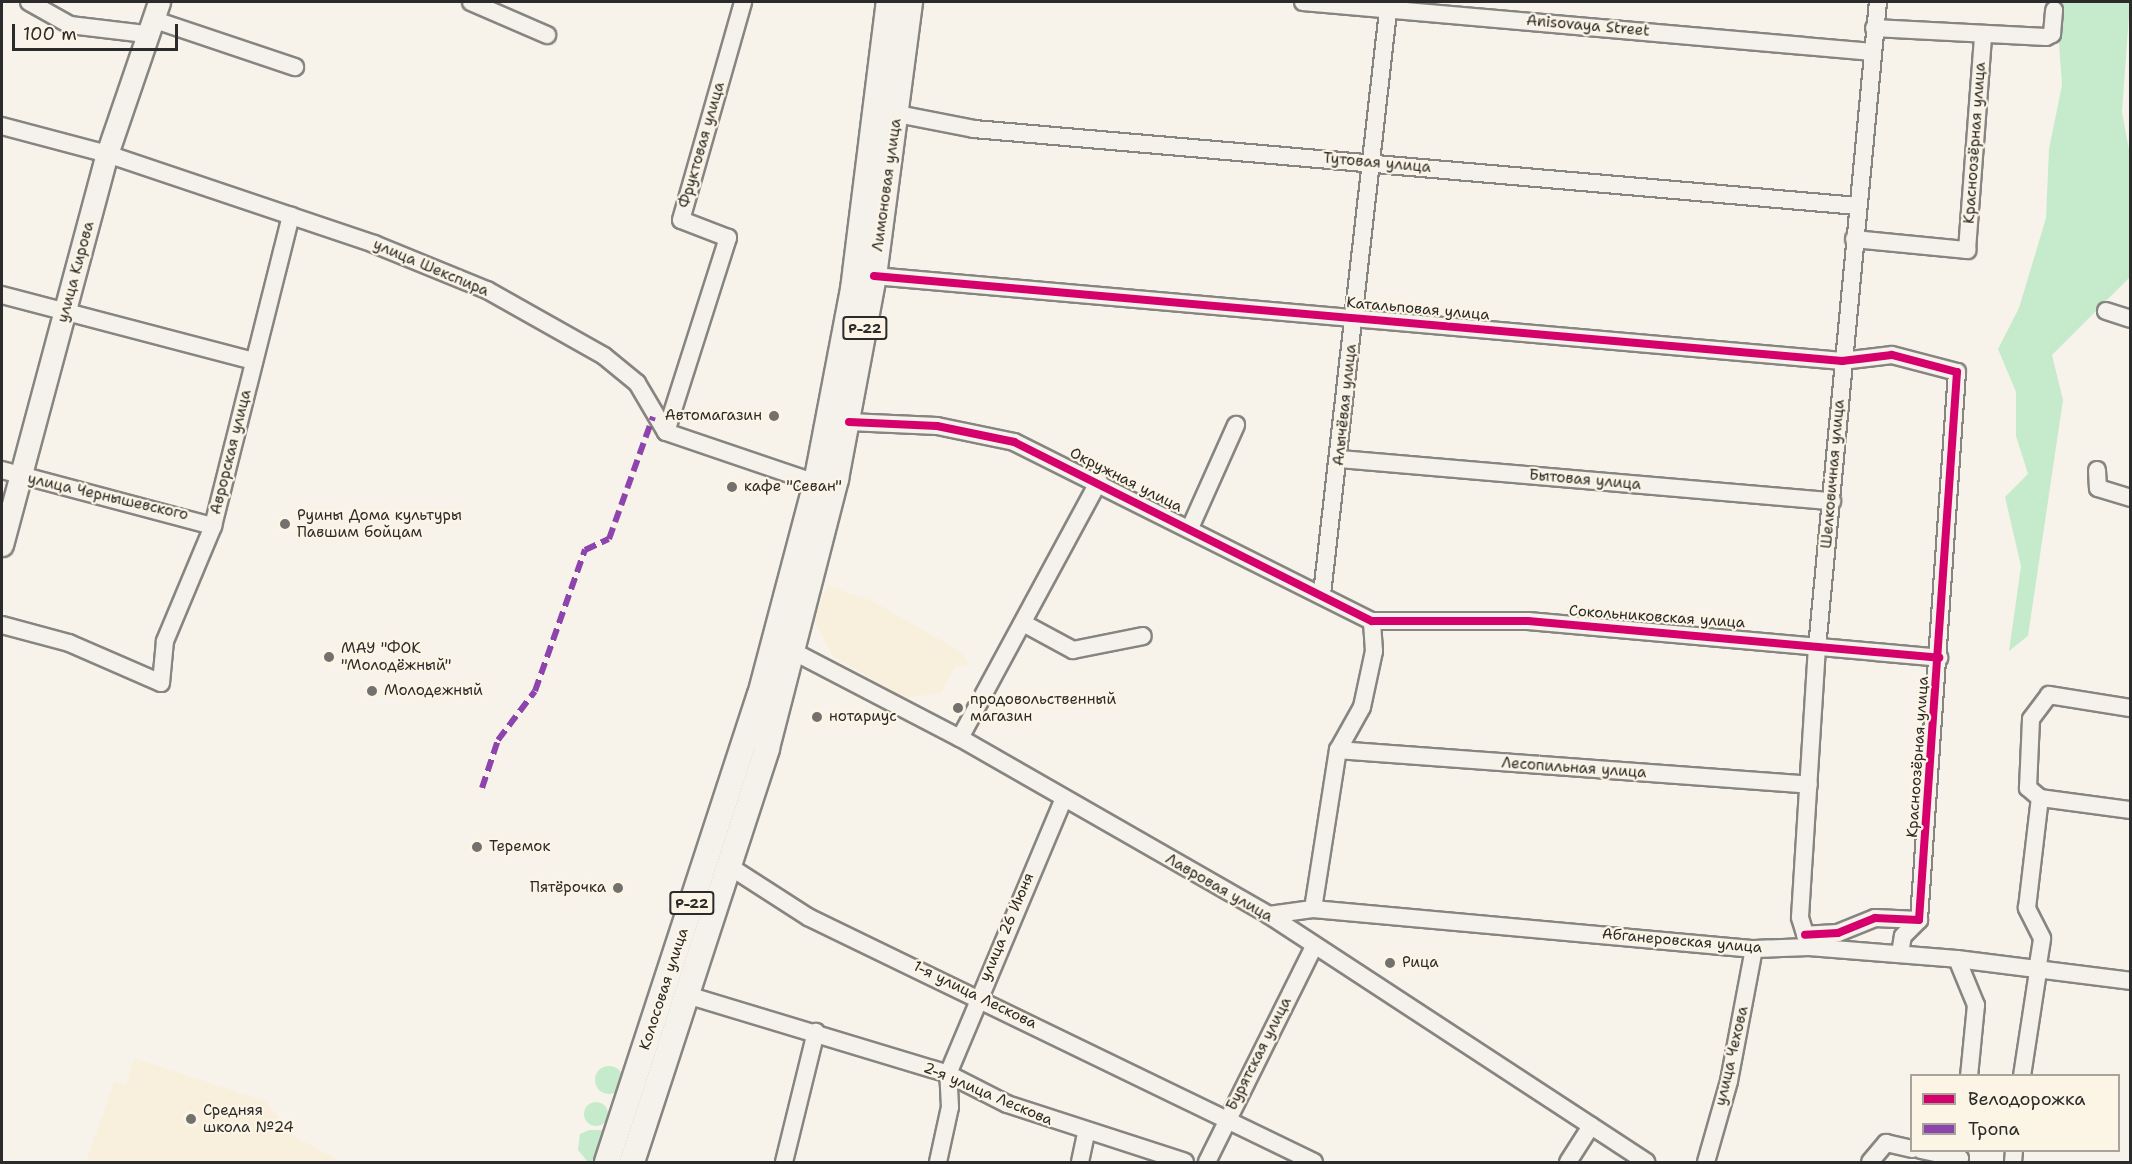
<!DOCTYPE html>
<meta charset="utf-8">
<style>
body{margin:0}
#map{position:relative;width:2132px;height:1164px;overflow:hidden;background:#f7f3ea;font-family:"Shantell Sans",sans-serif}
div>[style]{position:absolute}
.built>*{inset:0;background:#f8efdc}
.green>*{inset:0;background:#c5ebcc}
.round{border-radius:50%}
.roads{filter:drop-shadow(2px 0 #878581) drop-shadow(-2px 0 #878581) drop-shadow(0 2px #878581) drop-shadow(0 -2px #878581)}
.minor>*{height:16px;margin:-8px;padding:0 8px;transform-origin:8px;border-radius:8px;background:#f5f2ec}
.major>*{height:21px;margin:-10.5px;padding:0 10.5px;transform-origin:10.5px;border-radius:10.5px;background:#f5f2ec}
.highway>*{height:24px;margin:-12px;padding:0 12px;transform-origin:12px;border-radius:12px;background:#f5f2ec}
.quiet>*{height:6px;margin-top:-3px;transform-origin:0;background:repeating-linear-gradient(90deg,#8e44ad 0 12px,transparent 0 18px)}
.cycleway>*{height:8px;margin:-4px;padding:0 4px;transform-origin:4px;border-radius:4px;background:#d6006c}
.dots>*{width:16px;height:16px;translate:-50% -50%;box-sizing:border-box;border:3px solid #fcf5e5;border-radius:50%}
span{translate:-50% -50%;white-space:nowrap;text-align:center;line-height:1.15;-webkit-text-stroke:4.5px #fcf5e5;paint-order:stroke}
.shield-label span{padding:2px 4px;background:#fcf5e5;border:2px solid;border-radius:4px;-webkit-text-stroke-width:0}
.shield-label{font-size:14px;color:#2b2b2b;font-weight:700}
.street-label{font-size:15px;color:#2b2b2b}
.poi-label{font-size:15px;color:#2b2b2b}
.right{translate:-100% -50%;text-align:right}
.left{translate:0 -50%;text-align:left}
.frame{position:absolute;inset:0;border:3px solid #2b2b2b;pointer-events:none}
.legend{position:absolute;left:1910px;top:1074px;width:210px;height:78px;box-sizing:border-box;background:#fcf5e5;border:2px solid #a8a49b;margin:0;padding:8px 10px;list-style:none;font-size:18px;color:#2b2b2b}
.legend li{display:flex;align-items:center;gap:12px;height:30px}
.legend b{width:30px;border:2px solid #a8a49b}
.scale{position:absolute;left:12px;top:24px;width:166px;height:27px;box-sizing:border-box;border:3px solid #2b2b2b;border-top:0;padding-left:8px;font-size:18px;line-height:21px;white-space:nowrap;color:#2b2b2b;-webkit-text-stroke:4px #fcf5e5;paint-order:stroke}
</style>
<div id="map">
<div class="built">
<i style="clip-path:polygon(828px 586px,872px 601px,963px 653px,969px 665px,955px 667px,941px 693px,904px 698px,833px 656px,813px 619px)"></i>
<i style="clip-path:polygon(134px 1058px,265px 1101px,295px 1137px,342px 1162px,86px 1162px,114px 1082px,126px 1085px)"></i>
</div>
<div class="green">
<i style="clip-path:polygon(2056px 2px,2130px 2px,2122px 112px,2130px 155px,2130px 277px,2052px 355px,2063px 400px,2028px 636px,2009px 651px,2021px 566px,2005px 497px,2028px 474px,2016px 436px,2016px 392px,1998px 349px,2019px 308px,2046px 218px,2049px 149px,2062px 85px)"></i>
<i class="round" style="left:595px;top:1066px;width:28px;height:28px"></i>
<i class="round" style="left:584px;top:1102px;width:24px;height:24px"></i>
<i style="clip-path:polygon(589px 1130px,606px 1130px,598px 1162px,588px 1162px,578px 1150px,580px 1134px)"></i>
</div>
<div class="roads">
<div class="minor">
<i style="left:29px;top:2px;width:47px;rotate:29.3deg"></i>
<i style="left:70px;top:25px;width:76px;rotate:6.8deg"></i>
<i style="left:471px;top:2px;width:83px;rotate:23.5deg"></i>
<i style="left:1303px;top:2px;width:572px;rotate:5.01deg"></i>
<i style="left:152px;top:19px;width:151px;rotate:18.6deg"></i>
<i style="left:1874px;top:28px;width:172px;rotate:3deg"></i>
<i style="left:2046px;top:37px;width:7px;rotate:-27deg"></i>
<i style="left:2052px;top:34px;width:24px;rotate:-85deg"></i>
<i style="left:897px;top:114px;width:78px;rotate:11deg"></i>
<i style="left:974px;top:129px;width:887px;rotate:4.98deg"></i>
<i style="left:2px;top:126px;width:109px;rotate:14.9deg"></i>
<i style="left:107px;top:154px;width:282px;rotate:18.6deg"></i>
<i style="left:374px;top:244px;width:122px;rotate:22.2deg"></i>
<i style="left:487px;top:290px;width:134px;rotate:29.4deg"></i>
<i style="left:604px;top:356px;width:43px;rotate:39.3deg"></i>
<i style="left:637px;top:383px;width:57px;rotate:59.4deg"></i>
<i style="left:666px;top:432px;width:158px;rotate:18.8deg"></i>
<i style="left:1854px;top:239px;width:114px;rotate:5.6deg"></i>
<i style="left:1967px;top:250px;width:216px;rotate:-85.7deg"></i>
<i style="left:874px;top:276px;width:972px;rotate:5.02deg"></i>
<i style="left:1842px;top:361px;width:50px;rotate:-6.8deg"></i>
<i style="left:1892px;top:355px;width:67px;rotate:14.7deg"></i>
<i style="left:1957px;top:372px;width:549px;rotate:93.97deg"></i>
<i style="left:1919px;top:920px;width:44px;rotate:-177.4deg"></i>
<i style="left:1875px;top:918px;width:40px;rotate:158deg"></i>
<i style="left:1838px;top:933px;width:33px;rotate:177deg"></i>
<i style="left:2px;top:295px;width:260px;rotate:14.7deg"></i>
<i style="left:2106px;top:311px;width:25px;rotate:18deg"></i>
<i style="left:849px;top:422px;width:88px;rotate:2.6deg"></i>
<i style="left:937px;top:426px;width:79px;rotate:11.7deg"></i>
<i style="left:1014px;top:442px;width:400px;rotate:26.6deg"></i>
<i style="left:1372px;top:621px;width:156px"></i>
<i style="left:1528px;top:621px;width:413px;rotate:5.1deg"></i>
<i style="left:666px;top:432px;width:204px;rotate:-72.3deg"></i>
<i style="left:728px;top:238px;width:50px;rotate:-159deg"></i>
<i style="left:681px;top:220px;width:227px;rotate:-74.1deg"></i>
<i style="left:1339px;top:459px;width:495px;rotate:4.9deg"></i>
<i style="left:2px;top:470px;width:218px;rotate:14.9deg"></i>
<i style="left:2097px;top:470px;width:18px;rotate:87deg"></i>
<i style="left:2098px;top:488px;width:34px;rotate:17deg"></i>
<i style="left:1190px;top:528px;width:113px;rotate:-65.9deg"></i>
<i style="left:1322px;top:594px;width:596px;rotate:-83.54deg"></i>
<i style="left:1023px;top:623px;width:57px;rotate:28.4deg"></i>
<i style="left:1073px;top:650px;width:71px;rotate:-11.3deg"></i>
<i style="left:2px;top:625px;width:69px;rotate:15deg"></i>
<i style="left:69px;top:643px;width:100px;rotate:23.5deg"></i>
<i style="left:161px;top:683px;width:42px;rotate:-84.6deg"></i>
<i style="left:165px;top:641px;width:125px;rotate:-67.3deg"></i>
<i style="left:213px;top:526px;width:320px;rotate:-75.9deg"></i>
<i style="left:783px;top:646px;width:199px;rotate:27.5deg"></i>
<i style="left:960px;top:738px;width:356px;rotate:29.8deg"></i>
<i style="left:1269px;top:915px;width:451px;rotate:33.2deg"></i>
<i style="left:960px;top:738px;width:292px;rotate:-61.6deg"></i>
<i style="left:1338px;top:750px;width:472px;rotate:4.2deg"></i>
<i style="left:2040px;top:798px;width:91px;rotate:7.6deg"></i>
<i style="left:729px;top:866px;width:94px;rotate:32.8deg"></i>
<i style="left:808px;top:917px;width:562px;rotate:25.84deg"></i>
<i style="left:1313px;top:909px;width:161px;rotate:-81.1deg"></i>
<i style="left:1338px;top:750px;width:49px;rotate:-60.8deg"></i>
<i style="left:1362px;top:707px;width:57px;rotate:-77.9deg"></i>
<i style="left:1374px;top:651px;width:30px;rotate:-94deg"></i>
<i style="left:1269px;top:915px;width:44px;rotate:-7.8deg"></i>
<i style="left:1313px;top:909px;width:443px;rotate:5.2deg"></i>
<i style="left:1754px;top:949px;width:55px;rotate:-2.1deg"></i>
<i style="left:1809px;top:947px;width:148px;rotate:4.6deg"></i>
<i style="left:1957px;top:959px;width:174px;rotate:7.2deg"></i>
<i style="left:1809px;top:947px;width:31px;rotate:-107deg"></i>
<i style="left:1800px;top:917px;width:270px;rotate:-86.4deg"></i>
<i style="left:1817px;top:648px;width:649px;rotate:-84.61deg"></i>
<i style="left:1900px;top:954px;width:18px;rotate:-81deg"></i>
<i style="left:1903px;top:936px;width:23px;rotate:-45deg"></i>
<i style="left:1957px;top:959px;width:50px;rotate:67.6deg"></i>
<i style="left:1976px;top:1005px;width:71px;rotate:95.6deg"></i>
<i style="left:2037px;top:971px;width:33px;rotate:-81deg"></i>
<i style="left:2042px;top:938px;width:34px;rotate:-117deg"></i>
<i style="left:2027px;top:908px;width:111px;rotate:-83.3deg"></i>
<i style="left:2040px;top:798px;width:16px;rotate:-140deg"></i>
<i style="left:2028px;top:788px;width:69px;rotate:-87.5deg"></i>
<i style="left:2031px;top:719px;width:30px;rotate:-53deg"></i>
<i style="left:2049px;top:695px;width:82px;rotate:9.1deg"></i>
<i style="left:687px;top:995px;width:273px;rotate:16.8deg"></i>
<i style="left:948px;top:1074px;width:66px;rotate:27deg"></i>
<i style="left:1007px;top:1104px;width:187px;rotate:18deg"></i>
<i style="left:2022px;top:1076px;width:106px;rotate:-81.3deg"></i>
<i style="left:1921px;top:1150px;width:40px;rotate:12deg"></i>
<i style="left:784px;top:1162px;width:134px;rotate:-76.2deg"></i>
<i style="left:938px;top:1162px;width:56px;rotate:-77.7deg"></i>
<i style="left:950px;top:1107px;width:33px;rotate:-93deg"></i>
<i style="left:948px;top:1074px;width:299px;rotate:-67.2deg"></i>
<i style="left:1080px;top:1162px;width:30px;rotate:-78deg"></i>
<i style="left:1207px;top:1162px;width:241px;rotate:-63.6deg"></i>
<i style="left:1568px;top:1162px;width:43px;rotate:-57.4deg"></i>
<i style="left:1706px;top:1162px;width:84px;rotate:-74.1deg"></i>
<i style="left:1729px;top:1081px;width:134px;rotate:-79.3deg"></i>
<i style="left:1870px;top:1162px;width:25px;rotate:-50deg"></i>
<i style="left:1886px;top:1143px;width:27px;rotate:13deg"></i>
<i style="left:2013px;top:1162px;width:12px;rotate:-85deg"></i>
</div>
<div class="major">
<i style="left:2px;top:545px;width:405px;rotate:-75deg"></i>
<i style="left:107px;top:154px;width:161px;rotate:-71.1deg"></i>
</div>
<div class="highway">
<i style="left:607px;top:1162px;width:491px;rotate:-71.9deg"></i>
<i style="left:760px;top:695px;width:219px;rotate:-75.2deg"></i>
<i style="left:816px;top:483px;width:197px;rotate:-79.2deg"></i>
<i style="left:853px;top:289px;width:289px;rotate:-82.9deg"></i>
<i style="left:632px;top:1162px;width:435px;rotate:-71.9deg"></i>
<i style="left:767px;top:748px;width:278px;rotate:-75.6deg"></i>
<i style="left:836px;top:479px;width:207px;rotate:-79.4deg"></i>
<i style="left:874px;top:276px;width:276px;rotate:-82.5deg"></i>
</div>
</div>
<div class="quiet">
<i style="left:482px;top:788px;width:51px;rotate:-71.6deg"></i>
<i style="left:498px;top:740px;width:61px;rotate:-52.9deg"></i>
<i style="left:535px;top:691px;width:150px;rotate:-70.5deg"></i>
<i style="left:585px;top:550px;width:26px;rotate:-25deg"></i>
<i style="left:609px;top:539px;width:130px;rotate:-70.2deg"></i>
</div>
<div class="cycleway">
<i style="left:874px;top:276px;width:972px;rotate:5.02deg"></i>
<i style="left:1842px;top:361px;width:50px;rotate:-6.8deg"></i>
<i style="left:1892px;top:355px;width:67px;rotate:14.7deg"></i>
<i style="left:1957px;top:372px;width:549px;rotate:93.97deg"></i>
<i style="left:1919px;top:920px;width:44px;rotate:-177.4deg"></i>
<i style="left:1875px;top:918px;width:40px;rotate:158deg"></i>
<i style="left:1838px;top:933px;width:33px;rotate:177deg"></i>
<i style="left:849px;top:422px;width:88px;rotate:2.6deg"></i>
<i style="left:937px;top:426px;width:79px;rotate:11.7deg"></i>
<i style="left:1014px;top:442px;width:400px;rotate:26.6deg"></i>
<i style="left:1372px;top:621px;width:156px"></i>
<i style="left:1528px;top:621px;width:413px;rotate:5.1deg"></i>
</div>
<div class="dots">
<i style="left:774px;top:416px;background:#72716e"></i>
<i style="left:732px;top:487px;background:#72716e"></i>
<i style="left:285px;top:524px;background:#72716e"></i>
<i style="left:329px;top:657px;background:#72716e"></i>
<i style="left:372px;top:691px;background:#72716e"></i>
<i style="left:958px;top:708px;background:#72716e"></i>
<i style="left:817px;top:717px;background:#72716e"></i>
<i style="left:477px;top:847px;background:#72716e"></i>
<i style="left:618px;top:888px;background:#72716e"></i>
<i style="left:1390px;top:963px;background:#72716e"></i>
<i style="left:191px;top:1119px;background:#72716e"></i>
</div>
<div class="shield-label">
<span style="left:865px;top:328px">Р-22</span>
<span style="left:692px;top:903px">Р-22</span>
</div>
<div class="street-label">
<span style="left:1588px;top:26px;rotate:5deg">Anisovaya Street</span>
<span style="left:1975px;top:143px;rotate:-86deg">Красноозёрная улица</span>
<span style="left:702px;top:145px;rotate:-74deg">Фруктовая улица</span>
<span style="left:1377px;top:163px;rotate:5deg">Тутовая улица</span>
<span style="left:887px;top:185px;rotate:-82deg">Лимоновая улица</span>
<span style="left:431px;top:268px;rotate:23deg">улица Шекспира</span>
<span style="left:76px;top:272px;rotate:-75deg">улица Кирова</span>
<span style="left:1418px;top:309px;rotate:5deg">Катальповая улица</span>
<span style="left:1345px;top:405px;rotate:-84deg">Алычёвая улица</span>
<span style="left:231px;top:452px;rotate:-76deg">Аврорская улица</span>
<span style="left:1833px;top:474px;rotate:-85deg">Шелковичная улица</span>
<span style="left:1126px;top:480px;rotate:27deg">Окружная улица</span>
<span style="left:1585px;top:480px;rotate:5deg">Бытовая улица</span>
<span style="left:108px;top:497px;rotate:13deg">улица Чернышевского</span>
<span style="left:1657px;top:617px;rotate:4deg">Сокольниковская улица</span>
<span style="left:1918px;top:757px;rotate:-86deg">Красноозёрная улица</span>
<span style="left:1574px;top:768px;rotate:4deg">Лесопильная улица</span>
<span style="left:1219px;top:888px;rotate:30deg">Лавровая улица</span>
<span style="left:1007px;top:927px;rotate:-67deg">улица 26 Июня</span>
<span style="left:1682px;top:941px;rotate:5deg">Абганеровская улица</span>
<span style="left:664px;top:989px;rotate:-72deg">Колосовая улица</span>
<span style="left:975px;top:995px;rotate:26deg">1-я улица Лескова</span>
<span style="left:1259px;top:1054px;rotate:-63deg">Бурятская улица</span>
<span style="left:1732px;top:1056px;rotate:-77deg">улица Чехова</span>
<span style="left:988px;top:1094px;rotate:23deg">2-я улица Лескова</span>
</div>
<div class="poi-label">
<span class="right" style="left:762px;top:416px">Автомагазин</span>
<span class="left" style="left:744px;top:487px">кафе "Севан"</span>
<span class="left" style="left:297px;top:524px">Руины Дома культуры<br>Павшим бойцам</span>
<span class="left" style="left:341px;top:657px">МАУ "ФОК<br>"Молодёжный"</span>
<span class="left" style="left:384px;top:691px">Молодежный</span>
<span class="left" style="left:970px;top:708px">продовольственный<br>магазин</span>
<span class="left" style="left:829px;top:717px">нотариус</span>
<span class="left" style="left:489px;top:847px">Теремок</span>
<span class="right" style="left:606px;top:888px">Пятёрочка</span>
<span class="left" style="left:1402px;top:963px">Рица</span>
<span class="left" style="left:203px;top:1119px">Средняя<br>школа №24</span>
</div>
<div class="frame"></div>
<ul class="legend">
<li><b style="height:8px;background:#d6006c"></b>Велодорожка</li>
<li><b style="height:8px;background:#8e44ad"></b>Тропа</li>
</ul>
<div class="scale">100 m</div>
</div>
